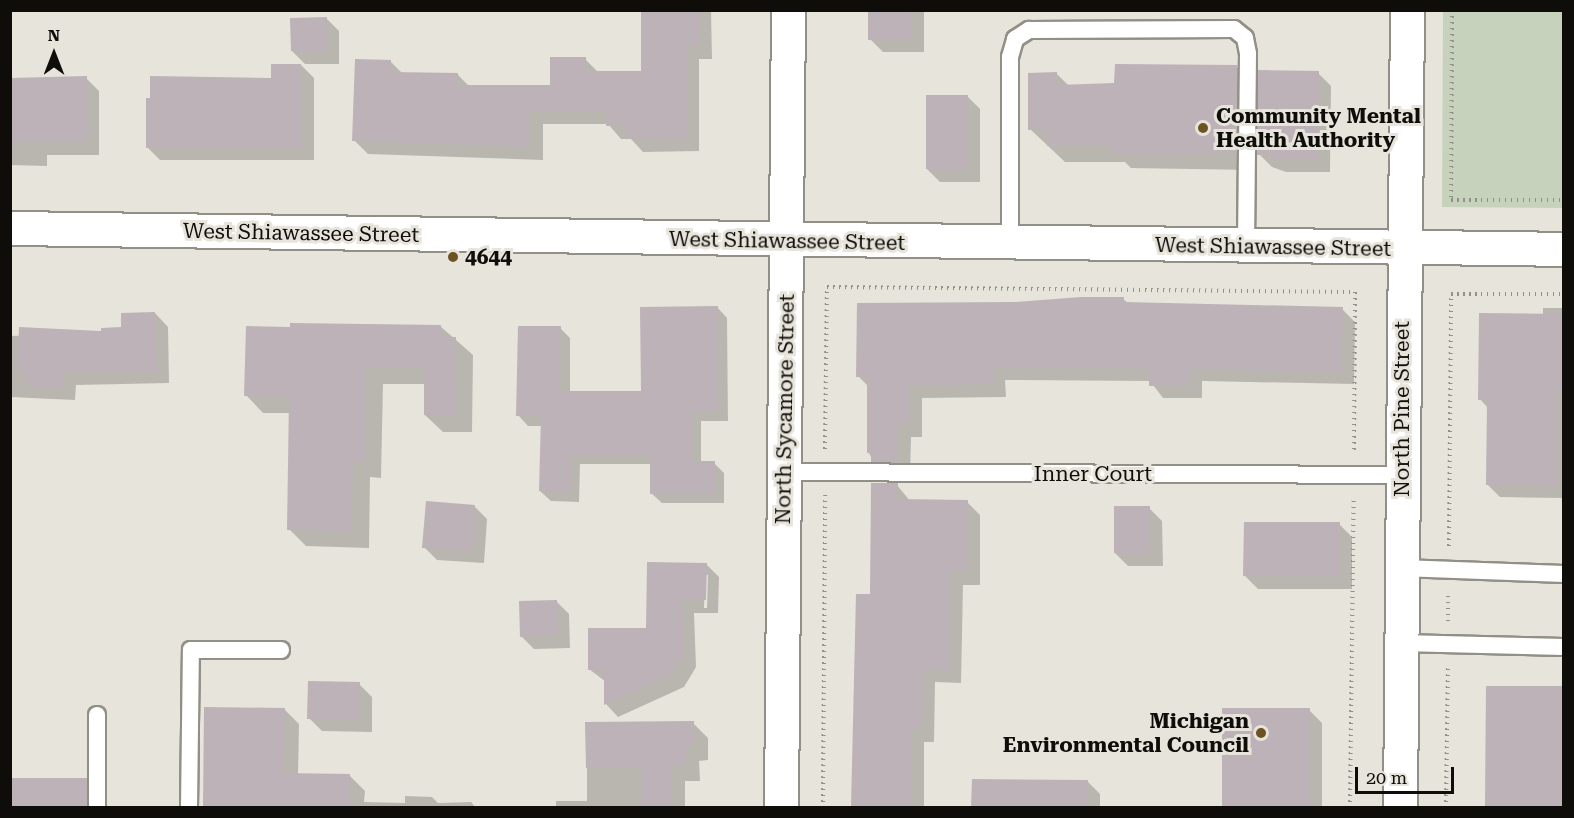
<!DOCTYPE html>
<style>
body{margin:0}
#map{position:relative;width:1574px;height:818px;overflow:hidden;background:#e7e4db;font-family:"Roboto Serif",serif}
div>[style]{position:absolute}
.green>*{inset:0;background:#c6d2bc}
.shadow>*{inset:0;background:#0003}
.building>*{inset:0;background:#bcb2b7}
.path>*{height:4px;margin-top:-2px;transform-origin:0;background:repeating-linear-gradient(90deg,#939089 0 1.5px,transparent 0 6px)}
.roads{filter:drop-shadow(2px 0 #928f86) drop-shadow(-2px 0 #928f86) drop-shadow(0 2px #928f86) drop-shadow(0 -2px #928f86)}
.lane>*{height:16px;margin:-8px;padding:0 8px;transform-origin:8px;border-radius:8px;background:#fff}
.street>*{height:33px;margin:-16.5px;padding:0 16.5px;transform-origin:16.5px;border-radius:16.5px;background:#fff}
.secondary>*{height:33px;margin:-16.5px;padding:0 16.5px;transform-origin:16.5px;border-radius:16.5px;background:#fff}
.dots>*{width:16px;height:16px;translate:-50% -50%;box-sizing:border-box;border:3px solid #e7e4db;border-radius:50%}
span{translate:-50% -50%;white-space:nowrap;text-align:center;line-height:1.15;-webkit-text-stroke:6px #e7e4db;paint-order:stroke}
.poi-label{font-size:21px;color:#0f0d0a;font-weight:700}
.left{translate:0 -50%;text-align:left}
.right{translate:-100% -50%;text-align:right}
.street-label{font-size:21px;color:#0f0d0a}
.frame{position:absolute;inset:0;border:12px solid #0f0d0a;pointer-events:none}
.north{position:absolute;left:24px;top:24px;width:60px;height:60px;-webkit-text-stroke:4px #e7e4db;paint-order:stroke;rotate:0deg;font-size:16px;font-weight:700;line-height:24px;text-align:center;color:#0f0d0a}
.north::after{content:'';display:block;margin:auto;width:21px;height:27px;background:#0f0d0a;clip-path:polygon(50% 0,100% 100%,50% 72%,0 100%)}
.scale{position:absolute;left:1355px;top:767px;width:99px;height:27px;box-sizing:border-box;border:3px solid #0f0d0a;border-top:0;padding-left:8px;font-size:18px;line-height:21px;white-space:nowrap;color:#0f0d0a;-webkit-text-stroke:4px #e7e4db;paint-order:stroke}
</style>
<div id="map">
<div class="green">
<i style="clip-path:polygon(1443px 11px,1563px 11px,1563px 208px,1442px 207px)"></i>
</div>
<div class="shadow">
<i style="clip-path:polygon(642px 10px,711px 10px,712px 59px,699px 59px,699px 151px,643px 152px,631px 139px,621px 139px,608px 124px,543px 124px,543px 160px,368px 154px,354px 140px,390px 61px,403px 74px,458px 75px,470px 87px,551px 87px,585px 59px,599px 73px,643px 73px)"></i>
<i style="clip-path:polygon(870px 10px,924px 10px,924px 52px,883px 52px,870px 39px)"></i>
<i style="clip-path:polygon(326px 18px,339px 31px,339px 64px,305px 64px,292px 51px)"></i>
<i style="clip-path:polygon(301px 65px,314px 78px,314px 160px,160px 160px,147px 147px)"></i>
<i style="clip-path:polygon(1237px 67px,1253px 83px,1252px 170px,1131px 168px,1125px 162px,1065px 162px,1030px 129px,1057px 74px,1069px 86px,1116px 85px)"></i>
<i style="clip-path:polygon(1318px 73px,1331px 86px,1330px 172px,1286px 172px,1272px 167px,1259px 154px)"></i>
<i style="clip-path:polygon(86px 78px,99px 91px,99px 155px,47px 155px,47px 166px,10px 165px,10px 80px)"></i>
<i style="clip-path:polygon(967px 96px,980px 109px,980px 182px,940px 182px,927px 169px)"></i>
<i style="clip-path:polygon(1123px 299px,1128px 303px,1342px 309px,1355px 322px,1354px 384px,1202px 381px,1202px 398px,1163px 398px,1150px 381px,1005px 380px,1006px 397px,922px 398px,922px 437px,911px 437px,910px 474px,886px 474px,873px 461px,869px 453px,869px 387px,858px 376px,1015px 303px)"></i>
<i style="clip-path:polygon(717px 307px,727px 318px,728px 421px,701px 421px,701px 463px,714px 463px,724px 473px,724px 503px,662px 503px,651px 493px,651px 464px,580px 464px,579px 502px,551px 501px,540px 491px,543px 426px,528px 426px,518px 415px,560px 328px,570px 338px,570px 392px,643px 392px)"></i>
<i style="clip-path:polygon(1543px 308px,1564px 308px,1564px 498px,1500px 497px,1487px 484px,1488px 408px,1480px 399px,1543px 315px)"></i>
<i style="clip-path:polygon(155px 313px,168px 327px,169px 383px,76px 385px,75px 400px,10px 397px,10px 336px,102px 333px,123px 329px)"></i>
<i style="clip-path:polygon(440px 326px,473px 355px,472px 432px,443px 432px,425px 415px,426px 384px,383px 384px,381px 478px,370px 477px,369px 548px,306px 546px,289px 529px,290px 413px,263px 413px,246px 395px)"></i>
<i style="clip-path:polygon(897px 485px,910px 501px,967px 502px,980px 515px,980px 585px,963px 585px,961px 683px,935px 682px,934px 742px,924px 742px,924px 808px,853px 808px,858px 595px,872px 596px)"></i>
<i style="clip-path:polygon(474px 506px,487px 519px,484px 563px,437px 560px,424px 547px)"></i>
<i style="clip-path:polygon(1149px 508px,1162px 521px,1163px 566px,1128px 566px,1115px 553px)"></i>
<i style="clip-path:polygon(1339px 524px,1352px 537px,1352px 589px,1258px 589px,1245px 576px)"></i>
<i style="clip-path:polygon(evenodd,706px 564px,719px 577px,718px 613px,694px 613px,696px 667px,684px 687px,618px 717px,606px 704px,606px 682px,589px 669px,647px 629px,706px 564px,705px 575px,708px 575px,707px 608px,704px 608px,705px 575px)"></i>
<i style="clip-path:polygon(556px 601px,569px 614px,570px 648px,534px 649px,521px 636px)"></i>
<i style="clip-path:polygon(359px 684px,372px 697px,372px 732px,322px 731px,309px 718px)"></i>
<i style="clip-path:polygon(1487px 687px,1564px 688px,1564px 808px,1487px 808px)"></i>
<i style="clip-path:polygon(284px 709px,299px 724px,298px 775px,350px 776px,365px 791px,364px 802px,405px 803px,405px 796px,432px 797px,438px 803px,471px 802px,476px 808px,204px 808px)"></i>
<i style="clip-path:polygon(1224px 709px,1309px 710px,1322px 723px,1322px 808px,1223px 808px)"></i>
<i style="clip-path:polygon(693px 723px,708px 738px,708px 760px,699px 761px,700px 781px,685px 781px,685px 808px,556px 808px,556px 801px,587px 801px,587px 724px)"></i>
<i style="clip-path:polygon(10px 778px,86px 779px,101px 794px,101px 808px,10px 808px)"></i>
<i style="clip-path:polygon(973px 781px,1087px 781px,1100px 794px,1100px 808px,973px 808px)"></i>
<i style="clip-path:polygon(109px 806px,178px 807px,178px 808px,108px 808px)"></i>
</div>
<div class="building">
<i style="clip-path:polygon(641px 10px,699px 10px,699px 46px,687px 46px,687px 138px,628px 139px,628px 126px,606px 126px,606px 111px,530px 111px,530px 147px,352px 141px,355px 59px,391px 60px,391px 72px,458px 73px,458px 85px,550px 85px,550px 57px,586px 57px,586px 71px,641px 71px)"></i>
<i style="clip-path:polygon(868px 10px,911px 10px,912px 40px,868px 40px)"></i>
<i style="clip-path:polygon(327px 17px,327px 51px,291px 51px,290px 18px)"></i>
<i style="clip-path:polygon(271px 64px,301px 64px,302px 147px,146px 148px,146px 98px,150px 98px,150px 76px,271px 78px)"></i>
<i style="clip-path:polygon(1115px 64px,1237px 65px,1236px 154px,1114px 153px,1114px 146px,1047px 146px,1047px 129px,1028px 130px,1028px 73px,1057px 72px,1057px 85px,1114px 83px)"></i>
<i style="clip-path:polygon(1258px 70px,1319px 71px,1318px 159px,1271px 159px,1271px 155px,1257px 155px)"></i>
<i style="clip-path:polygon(87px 76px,87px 142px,10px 142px,10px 78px)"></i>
<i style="clip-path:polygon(926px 95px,968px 95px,968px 169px,926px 169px)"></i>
<i style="clip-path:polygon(1081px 297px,1124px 297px,1124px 302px,1343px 307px,1341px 372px,1190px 369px,1190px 386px,1149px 386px,1149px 369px,993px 368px,993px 384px,909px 386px,909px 424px,898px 424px,898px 462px,871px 462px,871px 453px,867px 453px,867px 377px,856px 377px,857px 303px,1015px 302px)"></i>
<i style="clip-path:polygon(718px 306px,718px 412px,691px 412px,691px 461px,715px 461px,715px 494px,650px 494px,650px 455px,571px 455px,570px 493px,539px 491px,541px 416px,516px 416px,518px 326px,561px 326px,560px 391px,641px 391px,640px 307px)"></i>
<i style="clip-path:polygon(155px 312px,157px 371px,63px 372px,62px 388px,25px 386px,26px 371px,17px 370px,19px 327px,101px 331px,101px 328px,121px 327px,121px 313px)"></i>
<i style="clip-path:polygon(1479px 313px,1563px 314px,1563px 392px,1558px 392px,1557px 486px,1486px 485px,1487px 400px,1478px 400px)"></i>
<i style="clip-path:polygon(290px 323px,441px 325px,441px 337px,456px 337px,456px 415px,424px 415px,424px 367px,366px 367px,365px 461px,353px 461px,352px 531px,287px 530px,289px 397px,244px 396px,246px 326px,290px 327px)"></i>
<i style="clip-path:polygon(871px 483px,898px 483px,897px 499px,968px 500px,967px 572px,950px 572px,949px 670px,922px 670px,921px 730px,912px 730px,911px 807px,851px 807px,856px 594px,870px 594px)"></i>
<i style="clip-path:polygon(426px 501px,475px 505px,472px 551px,422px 548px)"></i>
<i style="clip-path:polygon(1114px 506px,1150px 506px,1150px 553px,1114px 553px)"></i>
<i style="clip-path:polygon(1244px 522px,1340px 522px,1339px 577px,1243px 576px)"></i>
<i style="clip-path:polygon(647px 562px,707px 563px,706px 600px,682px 600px,684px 653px,672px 674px,604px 705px,604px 670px,588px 670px,588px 628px,646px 628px)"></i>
<i style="clip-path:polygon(557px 600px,558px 635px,520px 637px,519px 601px)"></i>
<i style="clip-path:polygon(308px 681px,360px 682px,359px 720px,307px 719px)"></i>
<i style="clip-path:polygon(1486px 686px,1563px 686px,1563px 807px,1485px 807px)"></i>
<i style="clip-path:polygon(204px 707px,285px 708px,284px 773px,350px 774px,350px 807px,203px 807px)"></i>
<i style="clip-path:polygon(1222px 708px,1310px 708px,1309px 807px,1222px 807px)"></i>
<i style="clip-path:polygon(694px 721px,694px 746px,685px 747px,685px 766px,671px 766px,671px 807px,642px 807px,642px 767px,586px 768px,585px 722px)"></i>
<i style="clip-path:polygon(10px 778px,87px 778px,87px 807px,10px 807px)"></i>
<i style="clip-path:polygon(972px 779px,1088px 780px,1087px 807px,971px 807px)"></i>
</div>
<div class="path">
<i style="left:1452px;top:10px;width:190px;rotate:90.3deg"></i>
<i style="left:1451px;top:200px;width:113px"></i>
<i style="left:825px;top:449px;width:162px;rotate:-89.3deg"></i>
<i style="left:827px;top:287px;width:528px;rotate:0.54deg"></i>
<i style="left:1355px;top:292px;width:158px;rotate:90.4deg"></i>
<i style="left:1449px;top:546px;width:252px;rotate:-89.5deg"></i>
<i style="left:1451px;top:294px;width:113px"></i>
<i style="left:1448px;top:621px;width:26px;rotate:-90deg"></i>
<i style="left:823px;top:808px;width:313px;rotate:-89.6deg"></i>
<i style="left:1350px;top:808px;width:309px;rotate:-89.3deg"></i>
<i style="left:1446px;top:808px;width:141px;rotate:-89.2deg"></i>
</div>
<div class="roads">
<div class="lane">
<i style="left:1010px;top:243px;width:186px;rotate:-90deg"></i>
<i style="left:1010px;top:57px;width:19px;rotate:-74deg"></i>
<i style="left:1015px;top:39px;width:17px;rotate:-33deg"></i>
<i style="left:1029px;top:30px;width:205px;rotate:-0.3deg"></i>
<i style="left:1234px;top:29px;width:14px;rotate:39deg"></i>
<i style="left:1245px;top:38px;width:16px;rotate:79deg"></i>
<i style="left:1248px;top:54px;width:193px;rotate:90.6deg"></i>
<i style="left:785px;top:472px;width:617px;rotate:0.28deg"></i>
<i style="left:1401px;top:568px;width:163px;rotate:2.1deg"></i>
<i style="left:1401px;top:643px;width:163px;rotate:1.4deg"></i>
<i style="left:97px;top:715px;width:93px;rotate:90deg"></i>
<i style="left:189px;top:808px;width:158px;rotate:-89.3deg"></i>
<i style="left:191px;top:650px;width:90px"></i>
</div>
<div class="street">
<i style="left:781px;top:808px;width:798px;rotate:-89.5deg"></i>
</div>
<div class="secondary">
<i style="left:10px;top:228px;width:1554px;rotate:0.77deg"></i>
<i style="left:1400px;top:808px;width:798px;rotate:-89.5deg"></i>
</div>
</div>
<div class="dots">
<i style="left:1203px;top:128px;background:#6d5324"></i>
<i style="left:453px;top:257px;background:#6d5324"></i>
<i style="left:1261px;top:733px;background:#6d5324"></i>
</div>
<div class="poi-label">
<span class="left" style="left:1216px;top:128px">Community Mental<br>Health Authority</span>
<span class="left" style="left:465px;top:257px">4644</span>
<span class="right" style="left:1249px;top:733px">Michigan<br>Environmental Council</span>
</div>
<div class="street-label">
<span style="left:301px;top:233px;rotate:1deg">West Shiawassee Street</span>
<span style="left:787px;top:241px;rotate:1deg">West Shiawassee Street</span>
<span style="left:1273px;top:247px;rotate:1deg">West Shiawassee Street</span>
<span style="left:785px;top:409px;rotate:-89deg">North Sycamore Street</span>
<span style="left:1402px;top:409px;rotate:-90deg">North Pine Street</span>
<span style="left:1093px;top:474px">Inner Court</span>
</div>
<div class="frame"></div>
<div class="north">N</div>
<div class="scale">20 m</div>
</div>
